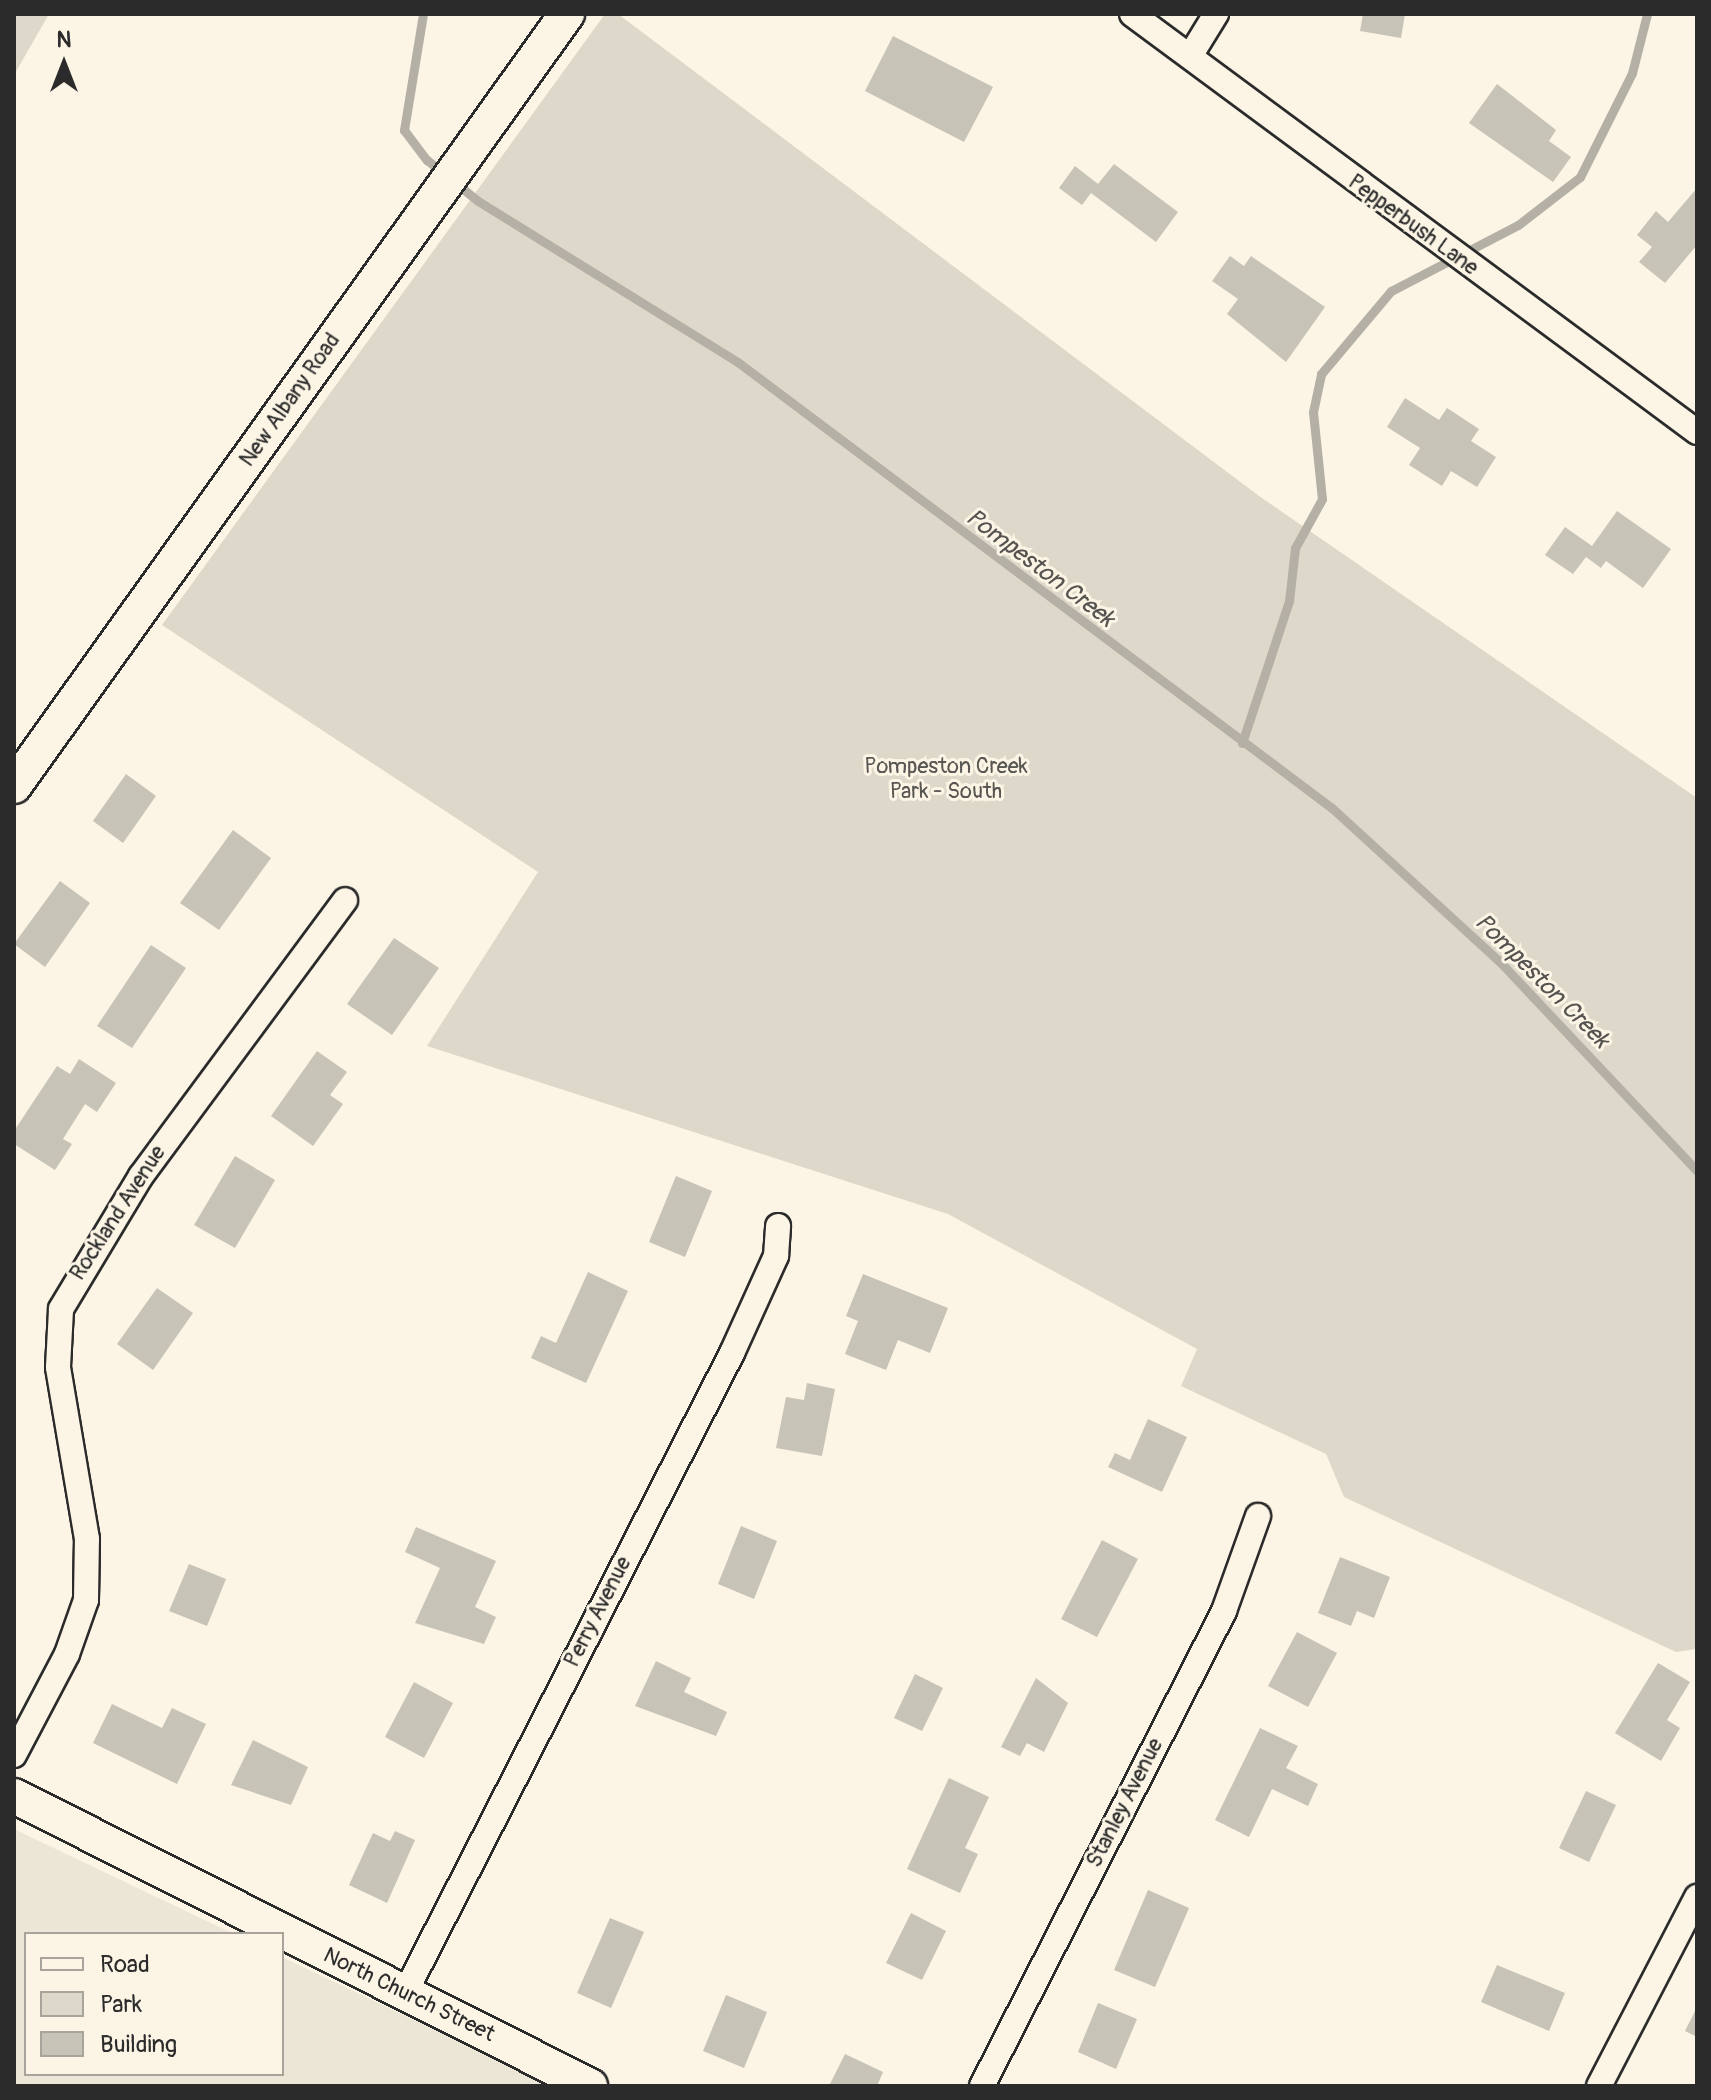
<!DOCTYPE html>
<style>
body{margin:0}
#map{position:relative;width:1711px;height:2100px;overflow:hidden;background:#fcf5e5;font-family:Pangolin,sans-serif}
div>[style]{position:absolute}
.built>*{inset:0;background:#ece6d7}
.green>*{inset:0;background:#ded8ca}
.stream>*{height:9px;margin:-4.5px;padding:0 4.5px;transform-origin:4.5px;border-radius:4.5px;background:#b4b0a5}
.building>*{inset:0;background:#c8c3b7}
.roads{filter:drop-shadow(2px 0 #2b2b2b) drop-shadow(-2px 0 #2b2b2b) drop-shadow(0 2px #2b2b2b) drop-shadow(0 -2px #2b2b2b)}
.street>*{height:24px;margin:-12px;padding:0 12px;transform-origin:12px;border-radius:12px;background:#fcf5e5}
.secondary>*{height:34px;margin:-17px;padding:0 17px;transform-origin:17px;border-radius:17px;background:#fcf5e5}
span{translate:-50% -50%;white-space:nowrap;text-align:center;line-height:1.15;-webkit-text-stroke:6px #fcf5e5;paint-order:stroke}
.street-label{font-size:22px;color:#2b2b2b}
.park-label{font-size:22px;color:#585653}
.water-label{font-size:24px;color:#545350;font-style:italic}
.frame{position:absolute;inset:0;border:16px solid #2b2b2b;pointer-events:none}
.legend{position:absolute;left:24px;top:1932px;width:260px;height:144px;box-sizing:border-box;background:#fcf5e5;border:2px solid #a8a49b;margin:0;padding:10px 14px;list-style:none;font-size:24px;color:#2b2b2b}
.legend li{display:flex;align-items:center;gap:16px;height:40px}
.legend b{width:40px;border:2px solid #a8a49b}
.north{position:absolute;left:24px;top:24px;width:80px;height:80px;-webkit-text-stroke:6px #fcf5e5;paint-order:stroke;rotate:0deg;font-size:22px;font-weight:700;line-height:32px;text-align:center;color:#2b2b2b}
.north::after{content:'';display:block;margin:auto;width:28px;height:36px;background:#2b2b2b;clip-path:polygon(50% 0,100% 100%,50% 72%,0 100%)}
</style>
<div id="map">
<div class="built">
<i style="clip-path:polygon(14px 1829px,234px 1934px,26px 1934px,26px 2074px,282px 2074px,282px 1957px,553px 2086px,14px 2086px)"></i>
</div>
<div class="green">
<i style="clip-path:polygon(14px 14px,49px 14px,14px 75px)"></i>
<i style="clip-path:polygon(605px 14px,618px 14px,1259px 496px,1697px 798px,1697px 1649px,1676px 1652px,1344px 1497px,1326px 1454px,1181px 1386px,1197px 1349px,948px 1214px,427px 1046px,538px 872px,162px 625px)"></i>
</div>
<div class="stream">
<i style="left:423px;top:14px;width:118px;rotate:99.3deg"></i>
<i style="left:404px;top:130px;width:38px;rotate:53deg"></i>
<i style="left:427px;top:160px;width:65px;rotate:38.8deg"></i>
<i style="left:478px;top:201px;width:307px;rotate:31.8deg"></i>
<i style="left:739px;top:363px;width:741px;rotate:36.89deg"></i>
<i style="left:1332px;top:808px;width:231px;rotate:42.5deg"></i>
<i style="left:1502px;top:964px;width:284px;rotate:46.7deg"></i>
<i style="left:1242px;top:743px;width:150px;rotate:-71.7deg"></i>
<i style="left:1289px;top:601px;width:53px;rotate:-83.5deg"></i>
<i style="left:1295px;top:548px;width:56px;rotate:-61.1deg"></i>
<i style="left:1322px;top:499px;width:87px;rotate:-95.9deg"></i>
<i style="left:1313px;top:412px;width:39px;rotate:-78deg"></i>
<i style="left:1321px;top:374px;width:109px;rotate:-49.9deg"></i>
<i style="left:1391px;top:291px;width:143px;rotate:-27.5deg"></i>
<i style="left:1518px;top:225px;width:78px;rotate:-37.7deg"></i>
<i style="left:1580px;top:177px;width:116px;rotate:-63.4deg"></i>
<i style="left:1632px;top:73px;width:61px;rotate:-75.7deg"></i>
</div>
<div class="building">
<i style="clip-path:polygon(1363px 14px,1405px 14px,1401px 38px,1360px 31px)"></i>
<i style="clip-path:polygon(893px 36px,993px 87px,964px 142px,865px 91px)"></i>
<i style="clip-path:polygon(1497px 84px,1556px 130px,1549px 141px,1571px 157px,1553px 182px,1469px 123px)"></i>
<i style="clip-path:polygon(1114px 164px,1178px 212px,1156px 242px,1091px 193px,1082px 205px,1059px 188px,1075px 166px,1098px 184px)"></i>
<i style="clip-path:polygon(1697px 188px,1697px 245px,1665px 283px,1639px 262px,1652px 247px,1637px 235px,1656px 211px,1668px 222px)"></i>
<i style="clip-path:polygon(1230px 256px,1244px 266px,1251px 256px,1325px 307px,1286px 362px,1227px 314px,1238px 299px,1212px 281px)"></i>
<i style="clip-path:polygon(1405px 398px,1439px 420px,1447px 408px,1479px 429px,1471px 441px,1496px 457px,1477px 487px,1451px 471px,1442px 486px,1409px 465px,1420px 448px,1387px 427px)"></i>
<i style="clip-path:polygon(1617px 511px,1671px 549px,1643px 588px,1606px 561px,1601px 568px,1586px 557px,1573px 574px,1545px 555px,1565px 527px,1592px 546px)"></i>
<i style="clip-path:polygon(126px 774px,156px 796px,123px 843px,93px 821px)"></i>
<i style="clip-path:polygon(233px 830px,271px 858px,219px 930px,180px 903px)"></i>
<i style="clip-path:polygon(60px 881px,90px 903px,45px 967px,14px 944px)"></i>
<i style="clip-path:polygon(394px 938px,439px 968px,392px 1035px,347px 1004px)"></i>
<i style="clip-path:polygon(151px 945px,186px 968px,132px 1048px,97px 1026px)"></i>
<i style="clip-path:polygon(317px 1051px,347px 1072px,330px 1095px,343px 1104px,313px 1146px,271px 1116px)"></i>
<i style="clip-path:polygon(79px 1059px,116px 1083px,97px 1112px,85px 1104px,63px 1139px,72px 1144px,55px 1170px,14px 1144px,14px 1131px,57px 1066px,70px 1074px)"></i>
<i style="clip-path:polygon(235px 1156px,275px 1180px,235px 1248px,194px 1225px)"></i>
<i style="clip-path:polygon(676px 1176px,712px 1191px,685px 1257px,649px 1242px)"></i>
<i style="clip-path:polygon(588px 1272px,628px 1291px,586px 1383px,531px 1358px,541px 1336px,556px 1343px)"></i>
<i style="clip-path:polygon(863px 1274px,948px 1308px,930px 1353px,898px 1340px,886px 1370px,845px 1354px,858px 1321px,846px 1316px)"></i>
<i style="clip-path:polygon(157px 1288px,193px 1313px,153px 1370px,117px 1344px)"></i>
<i style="clip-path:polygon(807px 1383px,835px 1389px,822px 1456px,776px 1448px,786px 1397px,804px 1400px)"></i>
<i style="clip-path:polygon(1148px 1419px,1187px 1437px,1162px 1492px,1108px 1467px,1115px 1453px,1130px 1460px)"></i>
<i style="clip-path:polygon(741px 1526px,777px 1541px,754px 1599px,718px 1584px)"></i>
<i style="clip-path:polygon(416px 1527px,496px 1561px,475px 1607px,496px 1617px,484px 1644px,415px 1623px,440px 1568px,405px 1552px)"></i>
<i style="clip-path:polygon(1102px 1540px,1138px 1559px,1097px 1637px,1061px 1619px)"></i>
<i style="clip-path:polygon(1340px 1557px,1390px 1577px,1374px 1618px,1357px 1611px,1351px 1626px,1318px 1613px)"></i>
<i style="clip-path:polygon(189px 1564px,226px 1579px,207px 1626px,169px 1611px)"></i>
<i style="clip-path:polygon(1297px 1632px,1337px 1653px,1308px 1707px,1268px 1686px)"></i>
<i style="clip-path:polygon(656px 1661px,691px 1678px,684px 1692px,727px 1712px,716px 1736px,635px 1706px)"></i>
<i style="clip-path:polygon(1658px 1663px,1690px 1682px,1667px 1720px,1680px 1728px,1661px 1761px,1615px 1733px)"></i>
<i style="clip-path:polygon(915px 1674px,943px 1688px,922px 1731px,894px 1718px)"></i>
<i style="clip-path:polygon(1036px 1678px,1068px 1703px,1044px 1752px,1027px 1743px,1020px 1756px,1001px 1747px)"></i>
<i style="clip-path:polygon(414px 1682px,453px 1703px,424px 1758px,385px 1737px)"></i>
<i style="clip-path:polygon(112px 1704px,162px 1728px,172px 1708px,206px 1724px,177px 1784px,93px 1743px)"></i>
<i style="clip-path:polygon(1260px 1728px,1298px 1746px,1286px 1768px,1318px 1784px,1308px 1806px,1272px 1789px,1249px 1837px,1215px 1820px)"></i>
<i style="clip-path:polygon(253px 1740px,308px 1767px,291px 1805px,231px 1785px)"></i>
<i style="clip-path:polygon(949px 1778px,989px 1797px,965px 1848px,978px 1854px,960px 1893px,907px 1869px)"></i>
<i style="clip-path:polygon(1586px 1791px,1616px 1805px,1589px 1862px,1559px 1848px)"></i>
<i style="clip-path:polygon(395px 1831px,415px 1840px,387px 1903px,349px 1885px,373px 1833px,390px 1841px)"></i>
<i style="clip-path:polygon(1148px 1890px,1189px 1908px,1155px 1987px,1114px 1970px)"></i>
<i style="clip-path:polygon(911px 1913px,946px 1931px,922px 1980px,886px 1963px)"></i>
<i style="clip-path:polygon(610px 1918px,644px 1932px,611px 2008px,577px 1993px)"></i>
<i style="clip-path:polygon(1497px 1965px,1565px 1993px,1549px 2031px,1481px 2002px)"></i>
<i style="clip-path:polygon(726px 1995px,767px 2012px,744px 2068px,703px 2051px)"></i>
<i style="clip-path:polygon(1098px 2003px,1137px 2019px,1116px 2069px,1078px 2052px)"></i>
<i style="clip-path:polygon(1697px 2007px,1697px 2037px,1685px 2031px)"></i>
<i style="clip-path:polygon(845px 2054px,883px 2072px,877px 2086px,829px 2086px)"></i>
</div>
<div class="roads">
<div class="street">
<i style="left:1132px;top:14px;width:703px;rotate:36.49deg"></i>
<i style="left:1192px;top:53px;width:46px;rotate:-58.4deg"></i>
<i style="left:14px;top:1755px;width:114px;rotate:-62.3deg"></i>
<i style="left:67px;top:1654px;width:57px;rotate:-70.6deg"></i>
<i style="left:86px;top:1600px;width:61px;rotate:-89.1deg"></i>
<i style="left:87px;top:1539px;width:174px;rotate:-99.6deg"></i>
<i style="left:58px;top:1367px;width:58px;rotate:-87deg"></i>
<i style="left:61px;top:1309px;width:155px;rotate:-59deg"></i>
<i style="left:141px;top:1176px;width:343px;rotate:-53.5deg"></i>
<i style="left:404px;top:1995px;width:721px;rotate:-62.94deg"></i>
<i style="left:732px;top:1353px;width:107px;rotate:-65.6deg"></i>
<i style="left:776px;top:1256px;width:30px;rotate:-86deg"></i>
<i style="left:982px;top:2086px;width:533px;rotate:-63deg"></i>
<i style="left:1224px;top:1611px;width:101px;rotate:-70.3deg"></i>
<i style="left:1599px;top:2086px;width:213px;rotate:-62.6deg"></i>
</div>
<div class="secondary">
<i style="left:14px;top:786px;width:950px;rotate:-54.39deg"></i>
<i style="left:14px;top:1796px;width:645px;rotate:26.72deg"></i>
</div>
</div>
<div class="street-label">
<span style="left:1413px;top:225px;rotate:36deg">Pepperbush Lane</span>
<span style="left:290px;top:400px;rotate:-55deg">New Albany Road</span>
<span style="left:118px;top:1213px;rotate:-57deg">Rockland Avenue</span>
<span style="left:598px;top:1612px;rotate:-63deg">Perry Avenue</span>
<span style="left:1125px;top:1803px;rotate:-63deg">Stanley Avenue</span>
<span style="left:409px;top:1995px;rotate:26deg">North Church Street</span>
</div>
<div class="park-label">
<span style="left:946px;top:779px">Pompeston Creek<br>Park - South</span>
</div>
<div class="water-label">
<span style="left:1040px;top:568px;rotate:37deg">Pompeston Creek</span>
<span style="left:1542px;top:981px;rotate:45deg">Pompeston Creek</span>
</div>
<div class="frame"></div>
<ul class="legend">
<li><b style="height:10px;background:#fcf5e5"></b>Road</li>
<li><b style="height:22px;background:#ded8ca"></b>Park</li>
<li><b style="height:22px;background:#c8c3b7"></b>Building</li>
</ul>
<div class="north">N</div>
</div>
